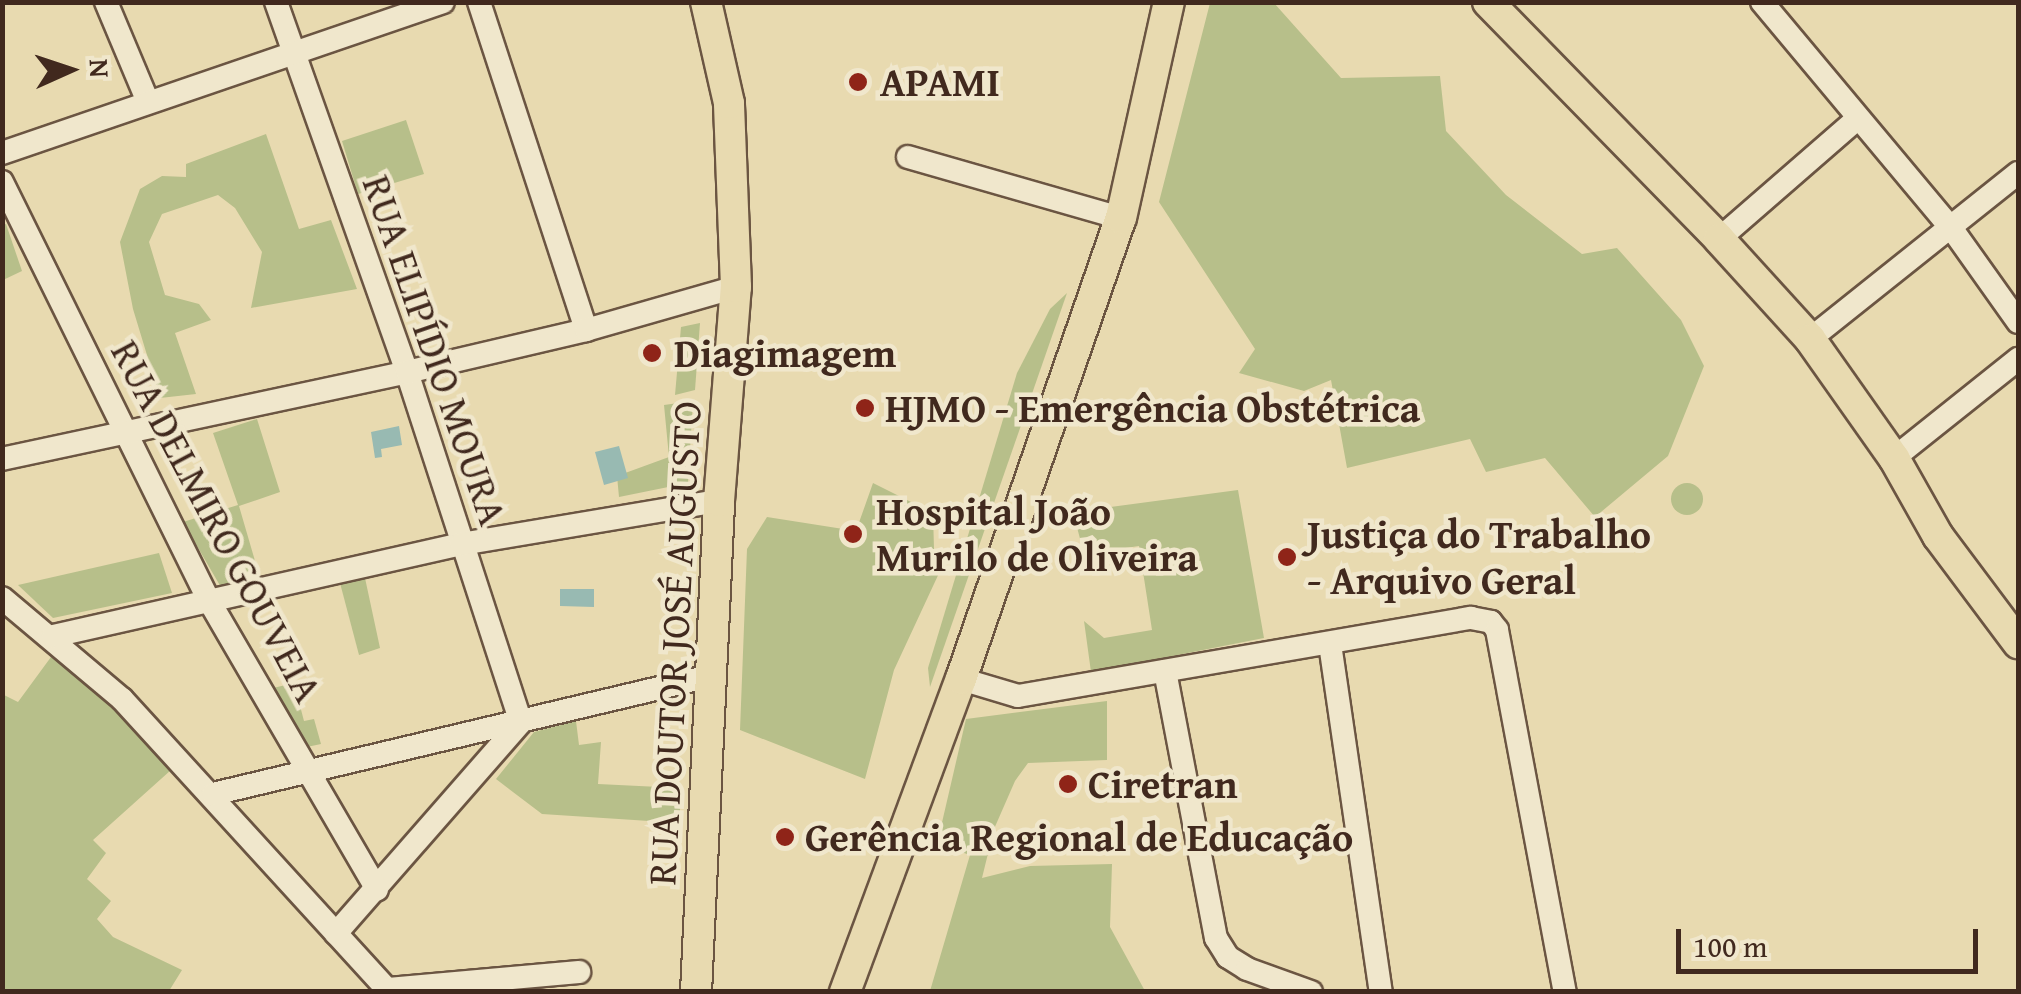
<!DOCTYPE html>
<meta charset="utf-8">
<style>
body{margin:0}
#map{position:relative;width:2021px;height:994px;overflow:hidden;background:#e8dab0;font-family:"Gentium Book Plus",serif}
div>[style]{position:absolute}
.green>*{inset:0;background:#b7bf8a}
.round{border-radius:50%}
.water>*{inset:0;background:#98bab2}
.roads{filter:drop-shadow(2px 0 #6b5542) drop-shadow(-2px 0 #6b5542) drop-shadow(0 2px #6b5542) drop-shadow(0 -2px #6b5542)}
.minor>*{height:22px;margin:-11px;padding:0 11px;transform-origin:11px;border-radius:11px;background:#f0e7cc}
.major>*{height:30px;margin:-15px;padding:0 15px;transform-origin:15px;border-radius:15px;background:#e8dab0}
.dots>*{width:28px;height:28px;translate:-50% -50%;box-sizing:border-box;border:5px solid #f0e7cc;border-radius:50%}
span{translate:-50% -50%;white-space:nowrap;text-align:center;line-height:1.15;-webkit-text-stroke:9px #f0e7cc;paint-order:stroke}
.poi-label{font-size:40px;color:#41291e;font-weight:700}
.left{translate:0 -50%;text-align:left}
.street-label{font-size:40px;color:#41291e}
.frame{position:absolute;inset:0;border:5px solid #41291e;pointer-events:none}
.north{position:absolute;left:20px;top:20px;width:100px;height:100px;-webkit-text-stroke:8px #f0e7cc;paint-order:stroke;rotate:87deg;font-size:28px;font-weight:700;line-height:40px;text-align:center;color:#41291e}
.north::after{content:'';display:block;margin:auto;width:35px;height:45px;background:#41291e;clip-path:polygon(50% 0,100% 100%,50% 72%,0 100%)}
.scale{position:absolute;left:1676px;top:929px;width:302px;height:45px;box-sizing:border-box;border:5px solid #41291e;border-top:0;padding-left:12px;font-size:30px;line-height:35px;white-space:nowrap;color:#41291e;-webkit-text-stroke:8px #f0e7cc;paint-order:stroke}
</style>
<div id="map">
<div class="green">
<i style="clip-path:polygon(1210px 3px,1274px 3px,1341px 78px,1440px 76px,1446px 131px,1506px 195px,1582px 254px,1617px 248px,1681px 320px,1704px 366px,1668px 456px,1595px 517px,1545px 458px,1486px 472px,1470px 439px,1347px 468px,1331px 380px,1304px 391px,1239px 373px,1255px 349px,1159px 202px)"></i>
<i style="clip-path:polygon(406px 120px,424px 174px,358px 194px,342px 141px)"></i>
<i style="clip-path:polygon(266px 134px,299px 229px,331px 220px,357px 289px,251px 308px,262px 252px,235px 208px,218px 195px,162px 214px,149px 242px,165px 295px,199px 304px,211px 320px,175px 333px,196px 394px,160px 398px,133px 309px,120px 242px,140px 189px,162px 176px,186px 177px,186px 164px)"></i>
<i style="clip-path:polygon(6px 224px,22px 271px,3px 280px,3px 225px)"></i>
<i style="clip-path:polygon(1067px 293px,930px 687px,928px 668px,1017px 373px,1050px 309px)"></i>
<i style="clip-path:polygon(700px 323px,695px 390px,675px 395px,681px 327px)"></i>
<i style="clip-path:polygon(693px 401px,688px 483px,619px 497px,617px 476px,669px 457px,664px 405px)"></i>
<i style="clip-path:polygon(257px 419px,280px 492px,239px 506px,260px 578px,222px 589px,183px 522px,238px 505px,213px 433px)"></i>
<i class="round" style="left:1671px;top:483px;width:32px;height:32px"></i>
<i style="clip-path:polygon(873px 483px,933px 513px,934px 549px,947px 556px,894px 670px,865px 779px,740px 730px,747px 549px,767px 517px,856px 531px)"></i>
<i style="clip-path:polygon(1238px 490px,1264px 638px,1091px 672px,1084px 621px,1104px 638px,1152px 630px,1139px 546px,1084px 554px,1073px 512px)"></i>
<i style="clip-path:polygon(159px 553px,172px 593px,53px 618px,18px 585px)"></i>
<i style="clip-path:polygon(365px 578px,380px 648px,359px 655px,340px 583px)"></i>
<i style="clip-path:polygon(51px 657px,91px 686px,171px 770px,93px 840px,106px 853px,87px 879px,111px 901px,97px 919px,113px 937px,182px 970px,169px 991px,3px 991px,2px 694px,18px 702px)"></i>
<i style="clip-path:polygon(294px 683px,304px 721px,314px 719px,321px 744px,302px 748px,269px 689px)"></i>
<i style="clip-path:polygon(1107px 701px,1107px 760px,1028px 763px,1015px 781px,994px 829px,982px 878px,1030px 866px,1112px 864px,1110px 927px,1145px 991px,930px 991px,970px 855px,937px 844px,966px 719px)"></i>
<i style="clip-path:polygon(576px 721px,579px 745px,601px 742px,598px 784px,680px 788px,680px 823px,542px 814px,496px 779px,534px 732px)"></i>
</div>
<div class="water">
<i style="clip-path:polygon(399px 426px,402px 445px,381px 449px,382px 457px,375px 458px,371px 432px)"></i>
<i style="clip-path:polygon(619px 446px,628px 478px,604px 485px,595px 452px)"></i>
<i style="clip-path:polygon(560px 589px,594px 589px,594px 607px,560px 606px)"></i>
</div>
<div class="roads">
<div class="minor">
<i style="left:106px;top:2px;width:108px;rotate:67.2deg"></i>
<i style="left:276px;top:2px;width:393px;rotate:70.5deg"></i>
<i style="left:407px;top:372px;width:368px;rotate:72deg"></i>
<i style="left:521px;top:722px;width:281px;rotate:131.2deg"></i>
<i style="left:479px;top:2px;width:345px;rotate:71.9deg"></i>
<i style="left:1762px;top:2px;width:296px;rotate:50.1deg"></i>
<i style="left:1952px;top:229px;width:114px;rotate:54.6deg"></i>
<i style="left:2px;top:153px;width:466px;rotate:-18.9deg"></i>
<i style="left:908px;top:157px;width:222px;rotate:16deg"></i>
<i style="left:2px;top:182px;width:465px;rotate:63.7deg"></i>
<i style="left:208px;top:599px;width:336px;rotate:59.8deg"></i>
<i style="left:1719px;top:239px;width:184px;rotate:-41deg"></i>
<i style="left:1810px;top:339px;width:266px;rotate:-38.6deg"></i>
<i style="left:1894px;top:458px;width:159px;rotate:-38.6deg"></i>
<i style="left:2px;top:459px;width:414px;rotate:-12.1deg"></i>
<i style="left:407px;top:372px;width:184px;rotate:-13.2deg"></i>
<i style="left:586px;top:330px;width:156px;rotate:-16deg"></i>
<i style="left:2px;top:598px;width:157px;rotate:40.1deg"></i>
<i style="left:122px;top:699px;width:397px;rotate:47.6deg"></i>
<i style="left:53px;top:636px;width:418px;rotate:-12.7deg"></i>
<i style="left:461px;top:544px;width:262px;rotate:-9.5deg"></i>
<i style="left:1330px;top:644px;width:352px;rotate:81.7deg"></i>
<i style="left:1165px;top:671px;width:272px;rotate:79.2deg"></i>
<i style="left:1216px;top:938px;width:22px;rotate:58deg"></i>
<i style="left:1228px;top:957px;width:22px;rotate:32deg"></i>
<i style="left:1247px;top:969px;width:68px;rotate:19.8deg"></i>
<i style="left:961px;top:679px;width:59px;rotate:16.6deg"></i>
<i style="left:1018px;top:696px;width:460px;rotate:-9.8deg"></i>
<i style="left:1471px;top:618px;width:20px;rotate:11deg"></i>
<i style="left:1491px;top:622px;width:10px;rotate:53deg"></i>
<i style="left:1497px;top:630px;width:368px;rotate:79.4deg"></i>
<i style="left:213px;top:794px;width:511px;rotate:-13.36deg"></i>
<i style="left:388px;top:989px;width:192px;rotate:-5.1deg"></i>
</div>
<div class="major">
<i style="left:1488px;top:2px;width:331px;rotate:45.7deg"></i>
<i style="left:1719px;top:239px;width:135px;rotate:47.7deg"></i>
<i style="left:1810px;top:339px;width:146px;rotate:54.8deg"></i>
<i style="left:1894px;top:458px;width:90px;rotate:60.6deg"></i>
<i style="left:1938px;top:536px;width:134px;rotate:53.2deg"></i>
<i style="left:696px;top:992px;width:492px;rotate:-87.3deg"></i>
<i style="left:719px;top:501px;width:215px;rotate:-85.5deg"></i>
<i style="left:736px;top:287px;width:184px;rotate:-92.2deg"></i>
<i style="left:729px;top:103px;width:104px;rotate:-102.8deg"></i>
<i style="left:845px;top:992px;width:334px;rotate:-69.7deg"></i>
<i style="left:961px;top:679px;width:488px;rotate:-70.9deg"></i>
<i style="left:1121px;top:218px;width:221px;rotate:-77.5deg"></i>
</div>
</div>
<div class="dots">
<i style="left:858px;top:82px;background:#8f2418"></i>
<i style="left:652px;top:353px;background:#8f2418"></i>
<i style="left:865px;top:408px;background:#8f2418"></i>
<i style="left:853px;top:534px;background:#8f2418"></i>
<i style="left:1287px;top:557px;background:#8f2418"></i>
<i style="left:1068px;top:784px;background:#8f2418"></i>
<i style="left:785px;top:837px;background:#8f2418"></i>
</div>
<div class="poi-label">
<span class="left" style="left:880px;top:82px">APAMI</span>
<span class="left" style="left:674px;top:353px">Diagimagem</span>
<span class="left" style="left:885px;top:408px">HJMO - Emergência Obstétrica</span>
<span class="left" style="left:876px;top:534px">Hospital João<br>Murilo de Oliveira</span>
<span class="left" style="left:1307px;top:557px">Justiça do Trabalho<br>- Arquivo Geral</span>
<span class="left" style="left:1088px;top:784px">Ciretran</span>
<span class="left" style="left:805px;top:837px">Gerência Regional de Educação</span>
</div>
<div class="street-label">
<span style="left:435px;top:350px;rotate:71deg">RUA ELIPÍDIO MOURA</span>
<span style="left:217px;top:521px;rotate:62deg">RUA DELMIRO GOUVEIA</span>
<span style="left:674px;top:643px;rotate:-87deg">RUA DOUTOR JOSÉ AUGUSTO</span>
</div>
<div class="frame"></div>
<div class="north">N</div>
<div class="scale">100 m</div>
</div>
